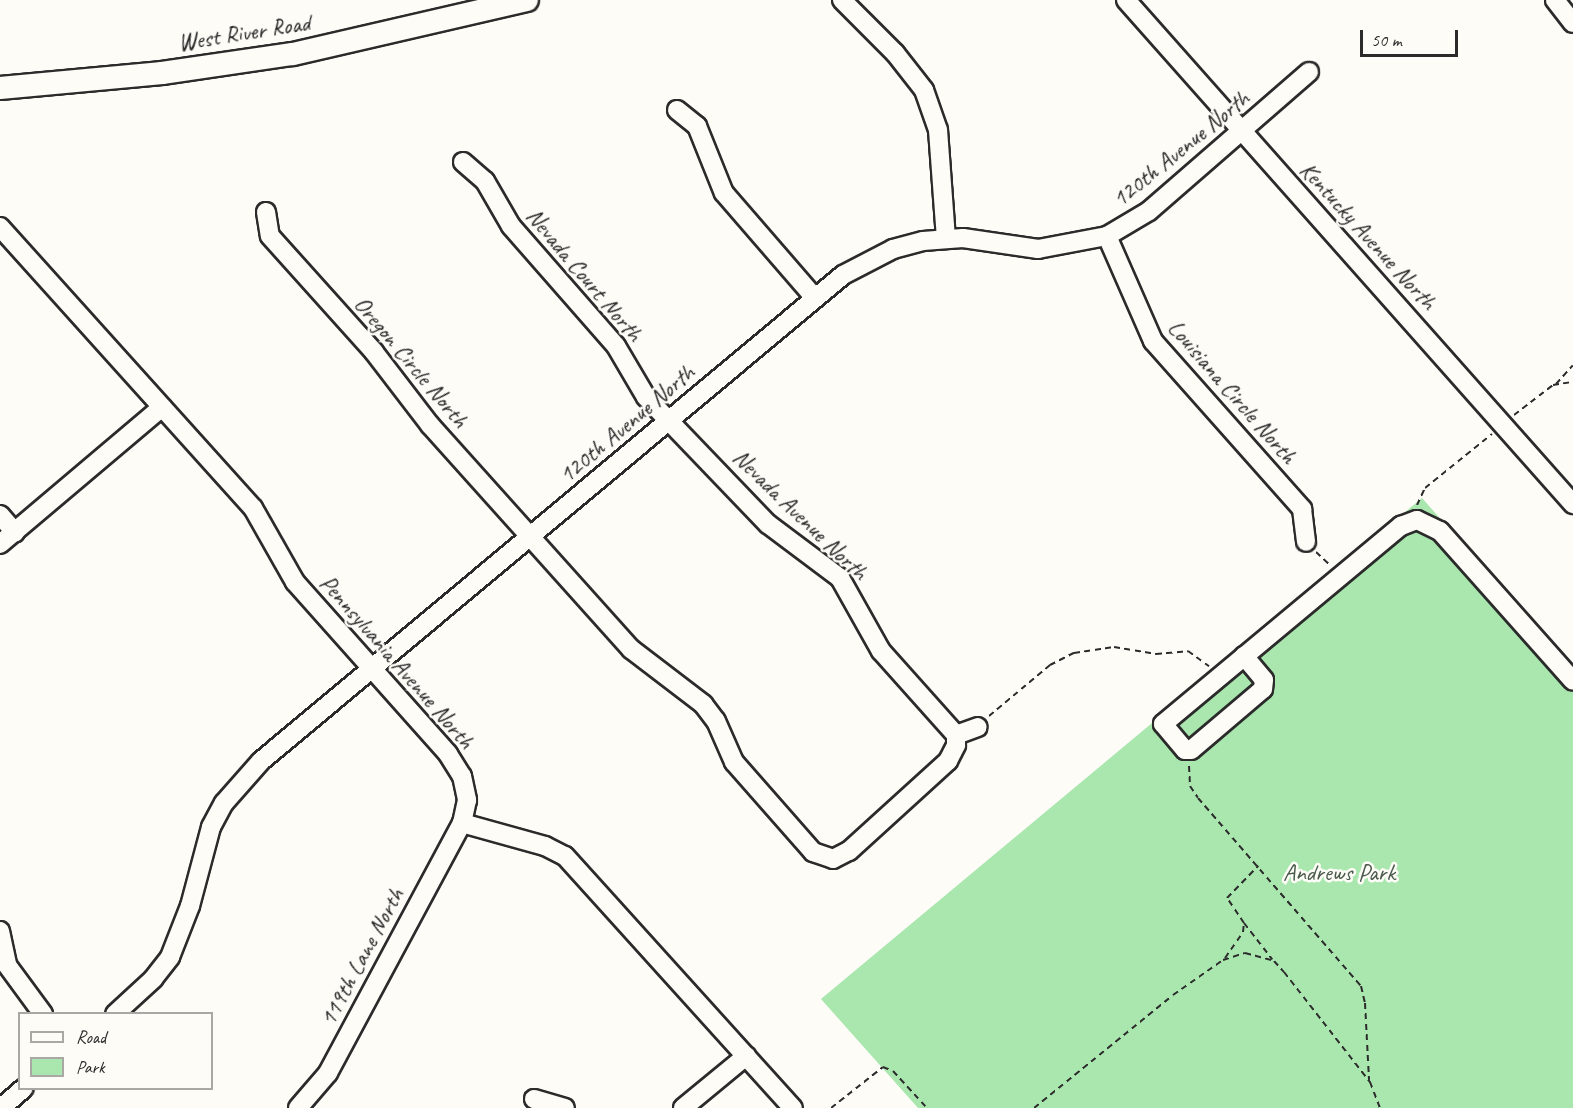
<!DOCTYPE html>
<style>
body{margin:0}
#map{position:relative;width:1573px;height:1108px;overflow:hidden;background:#fdfcf7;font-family:Caveat,sans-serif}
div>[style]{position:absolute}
.green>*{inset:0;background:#a9e7af}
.path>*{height:2px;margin-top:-1px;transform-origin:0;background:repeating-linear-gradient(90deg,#2b2b2b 0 6px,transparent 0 10.5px)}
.roads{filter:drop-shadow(2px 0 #2b2b2b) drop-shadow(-2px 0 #2b2b2b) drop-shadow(0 2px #2b2b2b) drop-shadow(0 -2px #2b2b2b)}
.minor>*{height:18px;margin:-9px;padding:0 9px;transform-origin:9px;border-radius:9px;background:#fdfcf7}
.major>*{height:22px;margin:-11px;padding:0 11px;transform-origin:11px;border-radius:11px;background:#fdfcf7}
span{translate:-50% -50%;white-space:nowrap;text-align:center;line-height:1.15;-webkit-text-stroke:5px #fdfcf7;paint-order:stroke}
.street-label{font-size:24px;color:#2b2b2b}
.park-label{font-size:24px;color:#4a5a4c}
.legend{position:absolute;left:18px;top:1012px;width:195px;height:78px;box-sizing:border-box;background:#fdfcf7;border:2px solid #a9a8a5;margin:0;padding:8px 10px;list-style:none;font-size:18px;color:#2b2b2b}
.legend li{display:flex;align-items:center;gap:12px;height:30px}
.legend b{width:30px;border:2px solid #a9a8a5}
.scale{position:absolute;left:1360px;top:30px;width:98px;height:27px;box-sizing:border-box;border:3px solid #2b2b2b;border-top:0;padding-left:8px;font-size:18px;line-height:21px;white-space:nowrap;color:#2b2b2b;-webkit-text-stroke:4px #fdfcf7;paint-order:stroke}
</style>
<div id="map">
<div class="green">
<i style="clip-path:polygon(1422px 498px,1573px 669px,1573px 1108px,918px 1108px,821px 999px)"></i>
</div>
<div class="path">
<i style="left:1556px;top:384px;width:25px;rotate:-48deg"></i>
<i style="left:1514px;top:415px;width:49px;rotate:-37.6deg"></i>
<i style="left:1553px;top:385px;width:20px;rotate:-9deg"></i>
<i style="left:1417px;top:505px;width:19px;rotate:-65deg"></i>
<i style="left:1425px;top:488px;width:86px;rotate:-38.9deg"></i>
<i style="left:1316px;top:552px;width:19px;rotate:43deg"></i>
<i style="left:989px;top:716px;width:80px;rotate:-39.9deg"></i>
<i style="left:1050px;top:665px;width:27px;rotate:-27deg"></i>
<i style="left:1074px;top:653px;width:40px;rotate:-8.5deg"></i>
<i style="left:1114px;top:647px;width:43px;rotate:9.5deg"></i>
<i style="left:1156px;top:654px;width:32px;rotate:-5deg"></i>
<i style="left:1188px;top:651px;width:26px;rotate:36deg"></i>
<i style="left:1189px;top:766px;width:20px;rotate:87deg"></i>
<i style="left:1190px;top:786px;width:14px;rotate:56deg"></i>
<i style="left:1198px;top:798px;width:249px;rotate:49.1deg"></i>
<i style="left:1361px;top:986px;width:17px;rotate:77deg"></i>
<i style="left:1365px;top:1003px;width:77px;rotate:87deg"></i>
<i style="left:1244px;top:923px;width:46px;rotate:52.1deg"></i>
<i style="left:1225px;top:958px;width:32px;rotate:-55deg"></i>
<i style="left:1243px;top:932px;width:9px;rotate:-84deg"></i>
<i style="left:1244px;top:923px;width:30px;rotate:-124deg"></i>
<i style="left:1227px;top:898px;width:45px;rotate:-45.9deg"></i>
<i style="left:831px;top:1108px;width:66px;rotate:-38.3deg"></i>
<i style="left:883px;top:1067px;width:11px;rotate:22deg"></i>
<i style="left:893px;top:1071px;width:50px;rotate:47.4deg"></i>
<i style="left:1034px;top:1108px;width:179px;rotate:-39.1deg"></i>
<i style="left:1173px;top:995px;width:61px;rotate:-35deg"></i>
<i style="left:1223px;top:960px;width:23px;rotate:-18deg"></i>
<i style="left:1245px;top:953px;width:30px;rotate:15deg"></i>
<i style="left:1274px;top:961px;width:15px;rotate:48deg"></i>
<i style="left:1284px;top:972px;width:140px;rotate:52deg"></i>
<i style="left:1370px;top:1082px;width:28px;rotate:69deg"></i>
</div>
<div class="roads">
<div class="minor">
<i style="left:842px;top:0;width:75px;rotate:45deg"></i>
<i style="left:895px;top:53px;width:47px;rotate:51.9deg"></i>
<i style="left:924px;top:90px;width:42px;rotate:70.7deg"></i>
<i style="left:938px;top:130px;width:109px;rotate:85.8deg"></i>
<i style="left:1126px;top:0;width:674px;rotate:48.43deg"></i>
<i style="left:1555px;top:0;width:29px;rotate:52deg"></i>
<i style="left:677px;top:110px;width:26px;rotate:39deg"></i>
<i style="left:697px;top:126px;width:72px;rotate:68.1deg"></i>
<i style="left:724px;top:193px;width:139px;rotate:49.1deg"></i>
<i style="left:463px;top:162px;width:29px;rotate:41deg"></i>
<i style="left:485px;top:181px;width:52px;rotate:60deg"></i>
<i style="left:511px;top:226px;width:159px;rotate:48.8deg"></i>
<i style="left:616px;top:346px;width:59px;rotate:59.5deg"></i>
<i style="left:646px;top:397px;width:176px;rotate:46.2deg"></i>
<i style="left:768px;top:524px;width:90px;rotate:36.9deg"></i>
<i style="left:840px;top:578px;width:84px;rotate:60.7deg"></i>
<i style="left:881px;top:651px;width:113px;rotate:48.2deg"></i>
<i style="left:266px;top:212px;width:24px;rotate:81deg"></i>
<i style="left:270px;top:236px;width:156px;rotate:48.1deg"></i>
<i style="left:374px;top:352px;width:92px;rotate:52.5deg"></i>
<i style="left:430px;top:425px;width:301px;rotate:48.1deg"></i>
<i style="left:631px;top:649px;width:91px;rotate:37.4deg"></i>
<i style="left:703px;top:704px;width:21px;rotate:53deg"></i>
<i style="left:716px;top:721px;width:45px;rotate:66.3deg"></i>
<i style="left:734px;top:762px;width:120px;rotate:48.7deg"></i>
<i style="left:813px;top:852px;width:21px;rotate:19deg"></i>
<i style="left:833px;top:859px;width:18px;rotate:-27deg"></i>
<i style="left:849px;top:851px;width:134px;rotate:-42.3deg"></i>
<i style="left:948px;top:761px;width:18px;rotate:-63deg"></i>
<i style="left:956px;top:745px;width:10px;rotate:-90deg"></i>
<i style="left:956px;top:735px;width:23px;rotate:-20deg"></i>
<i style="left:0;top:227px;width:378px;rotate:48deg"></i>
<i style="left:253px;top:508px;width:85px;rotate:60.4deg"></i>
<i style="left:295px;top:582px;width:230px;rotate:48.3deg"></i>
<i style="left:448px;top:754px;width:26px;rotate:58deg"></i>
<i style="left:462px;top:776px;width:25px;rotate:78deg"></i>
<i style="left:467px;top:800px;width:24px;rotate:102deg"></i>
<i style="left:462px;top:823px;width:284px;rotate:118.2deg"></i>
<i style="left:328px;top:1073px;width:46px;rotate:130.6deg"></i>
<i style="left:1107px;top:236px;width:115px;rotate:66.3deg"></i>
<i style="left:1153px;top:341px;width:225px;rotate:48.4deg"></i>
<i style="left:1302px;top:509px;width:33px;rotate:83deg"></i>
<i style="left:0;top:515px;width:23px;rotate:49deg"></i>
<i style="left:0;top:544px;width:212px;rotate:-40.2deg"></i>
<i style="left:1244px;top:656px;width:31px;rotate:50deg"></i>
<i style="left:1264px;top:680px;width:9px;rotate:96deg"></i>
<i style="left:1263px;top:689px;width:94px;rotate:139.7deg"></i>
<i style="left:1191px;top:750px;width:6px;rotate:180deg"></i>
<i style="left:1185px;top:750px;width:34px;rotate:-130deg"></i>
<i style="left:1163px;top:724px;width:310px;rotate:-39.8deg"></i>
<i style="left:1401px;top:526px;width:17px;rotate:-21deg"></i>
<i style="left:1417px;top:520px;width:25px;rotate:26deg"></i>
<i style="left:1440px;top:531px;width:200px;rotate:48.4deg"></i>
<i style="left:462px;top:823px;width:86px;rotate:15.5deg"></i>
<i style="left:545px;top:846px;width:22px;rotate:27deg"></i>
<i style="left:565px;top:856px;width:340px;rotate:47.9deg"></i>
<i style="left:0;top:931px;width:35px;rotate:78deg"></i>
<i style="left:7px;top:965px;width:61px;rotate:53.7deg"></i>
<i style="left:115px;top:1014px;width:52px;rotate:-42.6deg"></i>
<i style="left:153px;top:979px;width:28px;rotate:-52deg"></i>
<i style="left:170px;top:957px;width:55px;rotate:-68.6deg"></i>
<i style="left:190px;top:906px;width:82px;rotate:-75.1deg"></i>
<i style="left:211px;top:827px;width:27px;rotate:-62deg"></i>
<i style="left:224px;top:803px;width:56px;rotate:-48.6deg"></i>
<i style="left:261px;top:761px;width:758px;rotate:-39.86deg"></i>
<i style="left:843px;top:275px;width:56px;rotate:-27.5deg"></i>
<i style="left:893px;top:249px;width:31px;rotate:-15deg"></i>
<i style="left:923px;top:241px;width:40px;rotate:-4.3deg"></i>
<i style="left:963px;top:238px;width:76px;rotate:8.3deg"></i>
<i style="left:1038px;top:249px;width:70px;rotate:-10.7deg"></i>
<i style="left:1107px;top:236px;width:49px;rotate:-30.8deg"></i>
<i style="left:1149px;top:211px;width:212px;rotate:-41deg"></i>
<i style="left:534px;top:1099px;width:32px;rotate:16deg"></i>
<i style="left:1px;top:1108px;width:30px;rotate:-41deg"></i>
<i style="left:683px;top:1108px;width:82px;rotate:-39.5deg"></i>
</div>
<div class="major">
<i style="left:0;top:88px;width:163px;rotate:-5.3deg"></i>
<i style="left:162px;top:73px;width:132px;rotate:-8.3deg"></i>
<i style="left:293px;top:54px;width:240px;rotate:-13deg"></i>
</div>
</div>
<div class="street-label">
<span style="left:244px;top:33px;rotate:-9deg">West River Road</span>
<span style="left:1181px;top:149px;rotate:-39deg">120th Avenue North</span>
<span style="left:1368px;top:236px;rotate:48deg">Kentucky Avenue North</span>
<span style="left:584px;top:275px;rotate:50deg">Nevada Court North</span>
<span style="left:411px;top:362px;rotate:50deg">Oregon Circle North</span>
<span style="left:1232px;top:392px;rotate:49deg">Louisiana Circle North</span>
<span style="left:627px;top:424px;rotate:-40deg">120th Avenue North</span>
<span style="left:800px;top:515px;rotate:44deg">Nevada Avenue North</span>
<span style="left:397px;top:662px;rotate:49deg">Pennsylvania Avenue North</span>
<span style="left:362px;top:957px;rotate:-62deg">119th Lane North</span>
</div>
<div class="park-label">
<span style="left:1339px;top:873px">Andrews Park</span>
</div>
<ul class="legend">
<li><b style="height:8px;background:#fdfcf7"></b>Road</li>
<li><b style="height:16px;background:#a9e7af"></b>Park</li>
</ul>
<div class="scale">50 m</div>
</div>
